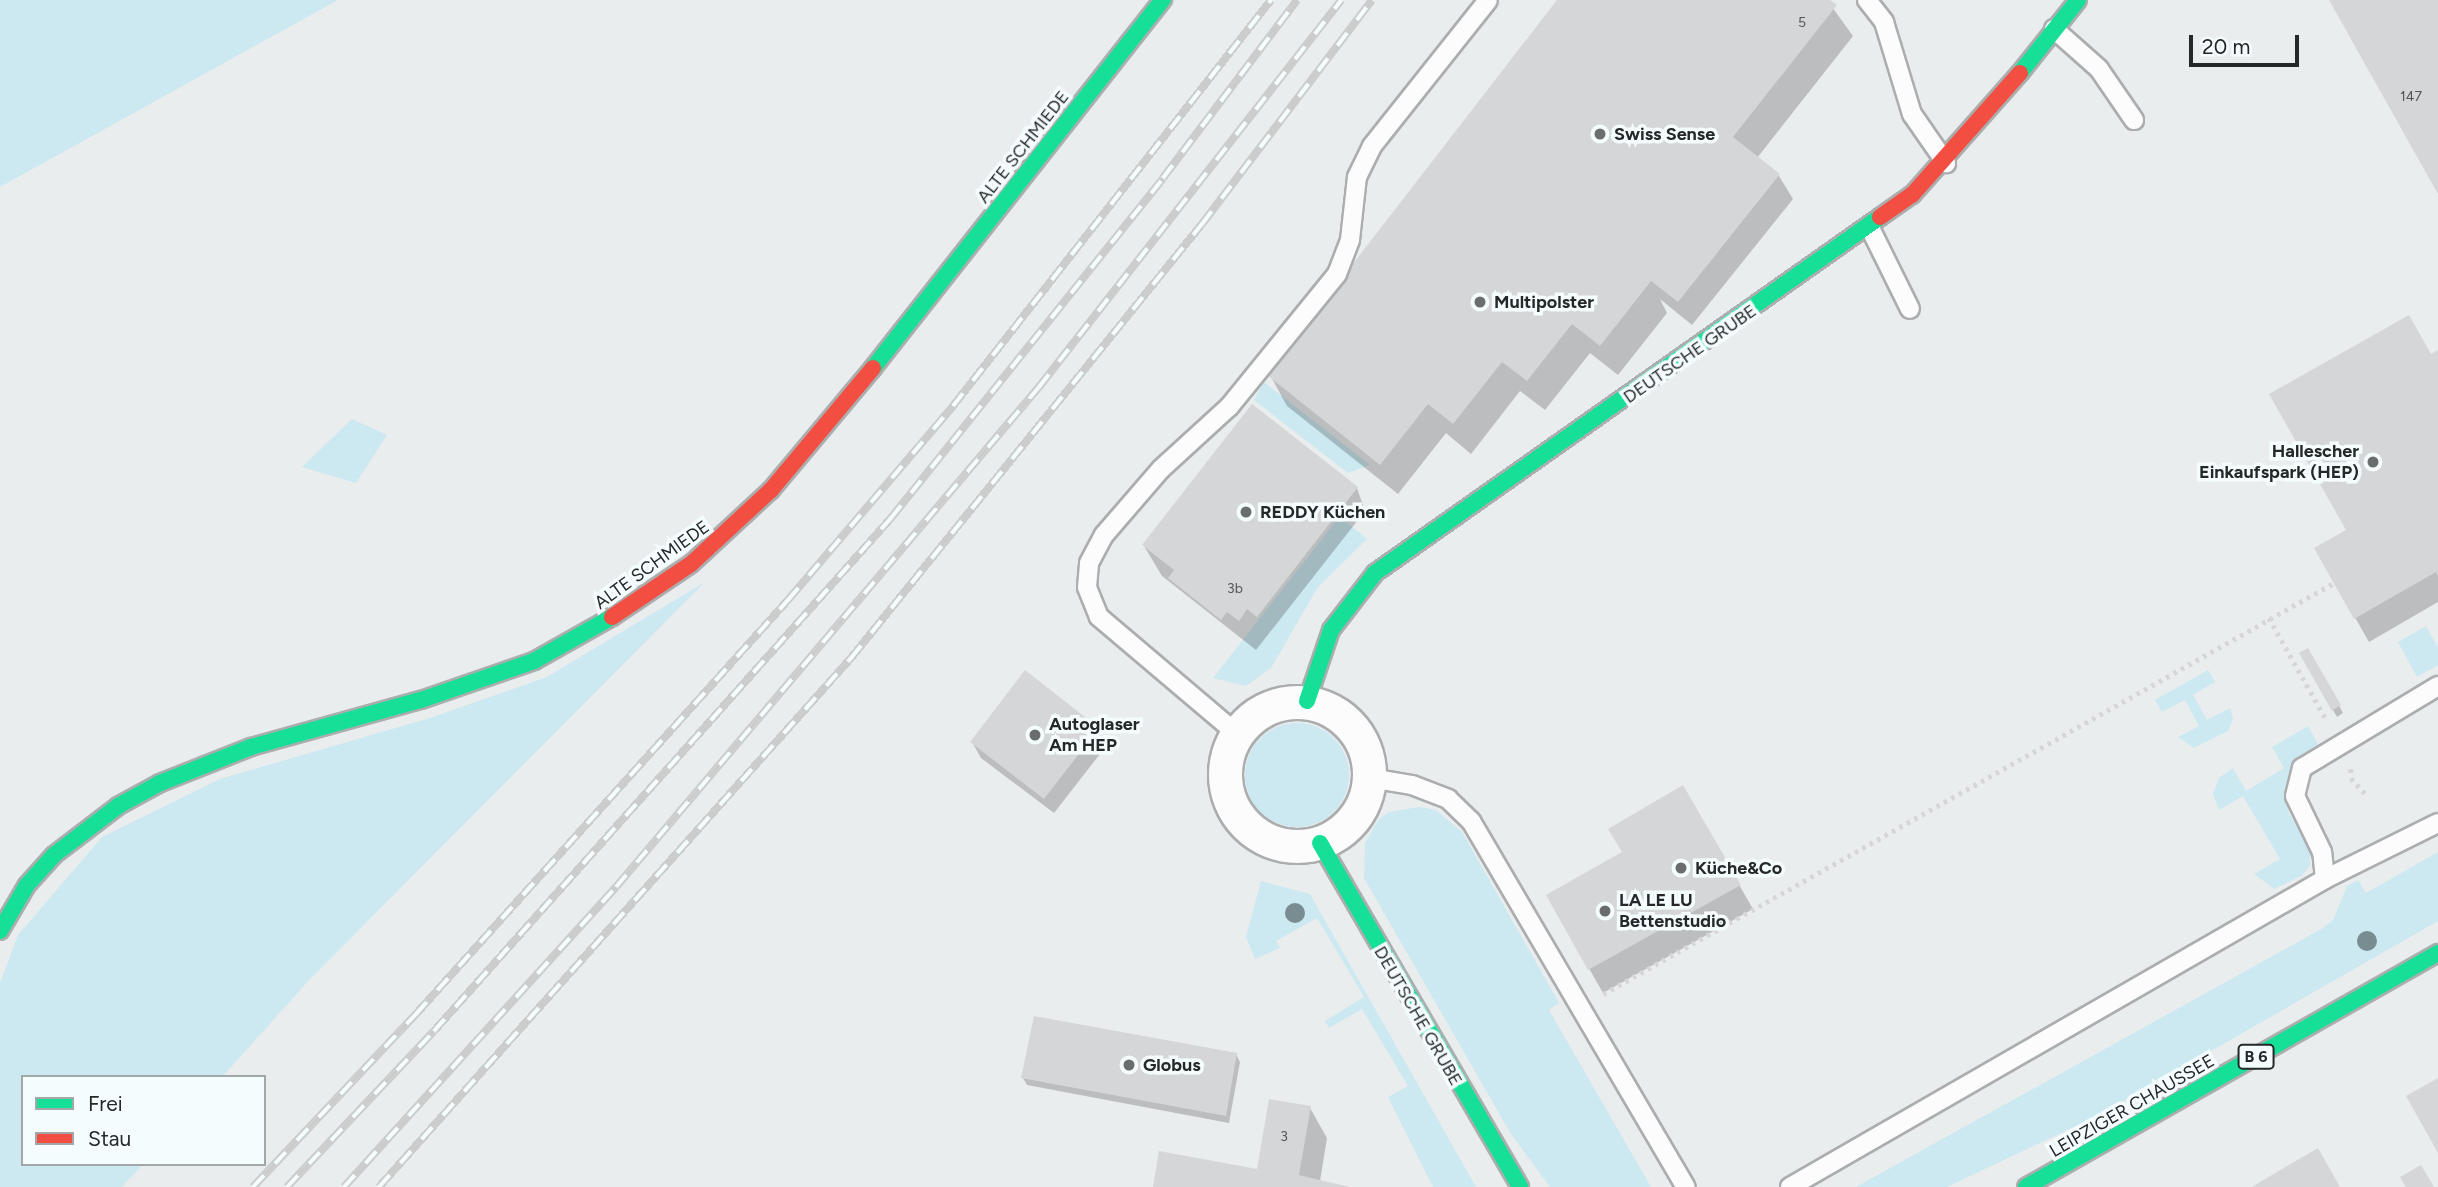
<!DOCTYPE html>
<meta charset="utf-8">
<style>
body{margin:0}
#map{position:relative;width:2438px;height:1187px;overflow:hidden;background:#eaedee;font-family:Figtree,sans-serif}
div>[style]{position:absolute}
.green>*{inset:0;background:#cce8f0}
.round{border-radius:50%}
.shadow>*{inset:0;background:#0003}
.building>*{inset:0;background:#d4d6d7}
.path>*{height:4.5px;margin-top:-2.25px;transform-origin:0;background:repeating-linear-gradient(90deg,#d6d6d6 0 3.5px,transparent 0 8.5px)}
.roads{filter:drop-shadow(2px 0 #abadae) drop-shadow(-2px 0 #abadae) drop-shadow(0 2px #abadae) drop-shadow(0 -2px #abadae)}
.lane>*{height:18px;margin:-9px;padding:0 9px;transform-origin:9px;border-radius:9px;background:#fcfcfc}
.street>*{height:33px;margin:-16.5px;padding:0 16.5px;transform-origin:16.5px;border-radius:16.5px;background:#fcfcfc}
.street>.ring{margin:-16.5px;padding:0;box-sizing:content-box;background:none;border:33px solid #fcfcfc;border-radius:50%}
.fast>*{height:16px;margin:-8px;padding:0 8px;transform-origin:8px;border-radius:8px;background:#16e098}
.jam>*{height:16px;margin:-8px;padding:0 8px;transform-origin:8px;border-radius:8px;background:#f24e42}
.rail>*{height:8px;margin-top:-4px;transform-origin:0;background:repeating-linear-gradient(90deg,#f5fcfe 0 16px,#cbcccc 0 32px);box-sizing:border-box;border-block:2px solid #cbcccc}
.trees>*{width:20px;height:20px;margin:-10px;border-radius:50%;background:#788c92}
.dots>*{width:19px;height:19px;translate:-50% -50%;box-sizing:border-box;border:4px solid #f5fcfe;border-radius:50%}
span{translate:-50% -50%;white-space:nowrap;text-align:center;line-height:1.15;-webkit-text-stroke:7px #f5fcfe;paint-order:stroke}
.number-label{font-size:14px;color:#525556}
.number-label span{-webkit-text-stroke-width:0}
.shield-label span{padding:2px 5px;background:#f5fcfe;border:2px solid;border-radius:5px;-webkit-text-stroke-width:0}
.shield-label{font-size:16px;color:#252828;font-weight:700}
.poi-label{font-size:18px;color:#252828;font-weight:700}
.left{translate:0 -50%;text-align:left}
.right{translate:-100% -50%;text-align:right}
.street-label{font-size:18px;color:#252828}
.legend{position:absolute;left:21px;top:1075px;width:245px;height:91px;box-sizing:border-box;background:#f5fcfe;border:2px solid #a2a7a8;margin:0;padding:9px 12px;list-style:none;font-size:21px;color:#252828}
.legend li{display:flex;align-items:center;gap:14px;height:35px}
.legend b{width:35px;border:2px solid #a2a7a8}
.scale{position:absolute;left:2189px;top:35px;width:110px;height:32px;box-sizing:border-box;border:4px solid #252828;border-top:0;padding-left:9px;font-size:21px;line-height:24px;white-space:nowrap;color:#252828;-webkit-text-stroke:5px #f5fcfe;paint-order:stroke}
</style>
<div id="map">
<div class="green">
<i style="clip-path:polygon(0 0,338px 0,0 187px)"></i>
<i style="clip-path:polygon(1264px 382px,1370px 465px,1348px 473px,1254px 400px)"></i>
<i style="clip-path:polygon(352px 419px,387px 435px,356px 483px,302px 467px)"></i>
<i style="clip-path:polygon(1344px 520px,1367px 539px,1318px 587px,1271px 668px,1246px 686px,1213px 678px,1336px 521px)"></i>
<i style="clip-path:polygon(705px 582px,311px 978px,222px 1077px,23px 1077px,23px 1164px,143px 1164px,122px 1187px,0 1187px,0 983px,18px 935px,102px 837px,220px 779px,430px 718px,547px 677px)"></i>
<i style="clip-path:polygon(2426px 626px,2438px 648px,2438px 665px,2417px 677px,2398px 642px)"></i>
<i style="clip-path:polygon(2208px 670px,2215px 682px,2193px 695px,2207px 720px,2230px 708px,2233px 719px,2228px 731px,2194px 748px,2178px 737px,2199px 726px,2185px 700px,2162px 712px,2155px 700px)"></i>
<i class="round" style="left:1245px;top:723px;width:104px;height:104px"></i>
<i style="clip-path:polygon(2308px 726px,2318px 744px,2292px 762px,2285px 797px,2289px 813px,2310px 850px,2310px 866px,2301px 876px,2274px 889px,2254px 874px,2280px 859px,2243px 796px,2219px 810px,2213px 794px,2219px 778px,2233px 768px,2246px 791px,2284px 768px,2272px 747px)"></i>
<i style="clip-path:polygon(1419px 807px,1436px 810px,1462px 832px,1559px 1003px,1549px 1010px,1651px 1187px,1550px 1187px,1511px 1134px,1364px 878px,1365px 843px,1379px 819px,1389px 812px)"></i>
<i style="clip-path:polygon(2438px 852px,2438px 921px,2101px 1114px,1947px 1187px,1856px 1187px,2323px 928px,2333px 920px,2347px 886px,2358px 880px,2366px 893px)"></i>
<i style="clip-path:polygon(1261px 881px,1310px 894px,1476px 1187px,1433px 1187px,1388px 1097px,1408px 1086px,1362px 1009px,1329px 1028px,1325px 1021px,1364px 997px,1317px 918px,1276px 941px,1280px 948px,1255px 959px,1246px 937px)"></i>
</div>
<div class="shadow">
<i style="clip-path:polygon(1561px 0,1827px 0,1853px 36px,1757px 158px,1779px 176px,1793px 199px,1692px 325px,1660px 299px,1667px 313px,1618px 375px,1590px 353px,1545px 410px,1520px 391px,1471px 454px,1446px 433px,1398px 494px,1287px 406px,1270px 375px)"></i>
<i style="clip-path:polygon(2438px 352px,2438px 602px,2369px 642px,2316px 549px,2348px 531px,2430px 356px)"></i>
<i style="clip-path:polygon(1357px 488px,1365px 511px,1256px 650px,1162px 576px,1144px 546px)"></i>
<i style="clip-path:polygon(2308px 650px,2343px 713px,2337px 717px,2301px 654px)"></i>
<i style="clip-path:polygon(1098px 729px,1107px 745px,1054px 813px,981px 758px,972px 742px)"></i>
<i style="clip-path:polygon(1683px 788px,1753px 909px,1603px 993px,1548px 896px,1624px 853px)"></i>
<i style="clip-path:polygon(1236px 1054px,1240px 1062px,1229px 1123px,1027px 1085px,1023px 1078px)"></i>
<i style="clip-path:polygon(1310px 1108px,1327px 1138px,1320px 1181px,1349px 1187px,1155px 1187px,1258px 1171px)"></i>
</div>
<div class="building">
<i style="clip-path:polygon(1557px 0,1830px 0,1837px 5px,1733px 137px,1780px 174px,1678px 302px,1651px 281px,1600px 346px,1572px 324px,1527px 381px,1502px 362px,1453px 424px,1428px 404px,1380px 465px,1267px 375px)"></i>
<i style="clip-path:polygon(2329px 0,2438px 0,2438px 194px)"></i>
<i style="clip-path:polygon(2409px 315px,2431px 354px,2438px 350px,2438px 576px,2436px 572px,2354px 619px,2314px 548px,2346px 530px,2269px 394px)"></i>
<i style="clip-path:polygon(1252px 404px,1358px 487px,1257px 617px,1247px 609px,1239px 621px,1227px 612px,1221px 620px,1168px 578px,1174px 570px,1142px 545px)"></i>
<i style="clip-path:polygon(2308px 648px,2341px 705px,2332px 711px,2299px 653px)"></i>
<i style="clip-path:polygon(1025px 670px,1099px 728px,1044px 799px,970px 742px)"></i>
<i style="clip-path:polygon(1683px 785px,1741px 885px,1588px 970px,1546px 895px,1622px 852px,1608px 829px)"></i>
<i style="clip-path:polygon(1034px 1016px,1237px 1053px,1226px 1116px,1021px 1078px)"></i>
<i style="clip-path:polygon(2438px 1078px,2438px 1153px,2406px 1096px)"></i>
<i style="clip-path:polygon(1269px 1099px,1311px 1106px,1299px 1175px,1349px 1187px,1153px 1187px,1159px 1151px,1257px 1169px)"></i>
<i style="clip-path:polygon(2318px 1148px,2340px 1187px,2252px 1187px,2272px 1175px)"></i>
<i style="clip-path:polygon(2421px 1165px,2434px 1187px,2406px 1187px,2400px 1177px)"></i>
</div>
<div class="path">
<i style="left:2269px;top:618px;width:118px;rotate:60.6deg"></i>
<i style="left:2351px;top:769px;width:9px;rotate:90deg"></i>
<i style="left:2351px;top:778px;width:24px;rotate:48deg"></i>
<i style="left:1603px;top:994px;width:839px;rotate:-29.35deg"></i>
</div>
<div class="roads">
<div class="lane">
<i style="left:1867px;top:0;width:28px;rotate:52deg"></i>
<i style="left:1884px;top:22px;width:96px;rotate:73.1deg"></i>
<i style="left:1912px;top:114px;width:60px;rotate:55.2deg"></i>
<i style="left:2054px;top:29px;width:60px;rotate:41.6deg"></i>
<i style="left:2099px;top:69px;width:62px;rotate:55.5deg"></i>
<i style="left:1870px;top:228px;width:90px;rotate:63.7deg"></i>
<i style="left:1236px;top:733px;width:180px;rotate:-139.7deg"></i>
<i style="left:1099px;top:617px;width:32px;rotate:-112deg"></i>
<i style="left:1087px;top:587px;width:24px;rotate:-85deg"></i>
<i style="left:1089px;top:563px;width:32px;rotate:-62deg"></i>
<i style="left:1104px;top:535px;width:87px;rotate:-49.2deg"></i>
<i style="left:1161px;top:469px;width:92px;rotate:-42.4deg"></i>
<i style="left:1229px;top:407px;width:171px;rotate:-50.9deg"></i>
<i style="left:1337px;top:274px;width:36px;rotate:-69deg"></i>
<i style="left:1350px;top:240px;width:63px;rotate:-83.7deg"></i>
<i style="left:1357px;top:177px;width:34px;rotate:-64deg"></i>
<i style="left:1372px;top:146px;width:186px;rotate:-51.5deg"></i>
<i style="left:1370px;top:778px;width:43px;rotate:9.5deg"></i>
<i style="left:1412px;top:785px;width:39px;rotate:21deg"></i>
<i style="left:1448px;top:799px;width:32px;rotate:44deg"></i>
<i style="left:1471px;top:821px;width:424px;rotate:59.6deg"></i>
<i style="left:2325px;top:879px;width:27px;rotate:-96deg"></i>
<i style="left:2322px;top:852px;width:62px;rotate:-115.7deg"></i>
<i style="left:2295px;top:796px;width:29px;rotate:-76deg"></i>
<i style="left:2302px;top:768px;width:159px;rotate:-31.1deg"></i>
<i style="left:1790px;top:1187px;width:617px;rotate:-29.93deg"></i>
<i style="left:2325px;top:879px;width:126px;rotate:-26.4deg"></i>
</div>
<div class="street">
<i class="ring" style="left:1225px;top:702px;width:111px;height:111px"></i>
</div>
<div class="fast">
<i style="left:2020px;top:73px;width:93px;rotate:-51.5deg"></i>
<i style="left:873px;top:368px;width:469px;rotate:-51.8deg"></i>
<i style="left:1307px;top:701px;width:75px;rotate:-71.3deg"></i>
<i style="left:1331px;top:630px;width:72px;rotate:-52.3deg"></i>
<i style="left:1375px;top:573px;width:618px;rotate:-35.18deg"></i>
<i style="left:1320px;top:843px;width:398px;rotate:59.8deg"></i>
<i style="left:0;top:931px;width:53px;rotate:-59.6deg"></i>
<i style="left:27px;top:885px;width:40px;rotate:-48deg"></i>
<i style="left:54px;top:855px;width:81px;rotate:-37.4deg"></i>
<i style="left:118px;top:806px;width:48px;rotate:-28.7deg"></i>
<i style="left:160px;top:783px;width:98px;rotate:-21.6deg"></i>
<i style="left:251px;top:747px;width:176px;rotate:-15.5deg"></i>
<i style="left:421px;top:700px;width:120px;rotate:-19deg"></i>
<i style="left:534px;top:661px;width:90px;rotate:-29.4deg"></i>
<i style="left:2026px;top:1187px;width:474px;rotate:-29.6deg"></i>
</div>
<div class="jam">
<i style="left:1880px;top:217px;width:39px;rotate:-35deg"></i>
<i style="left:1912px;top:195px;width:163px;rotate:-48.5deg"></i>
<i style="left:612px;top:617px;width:95px;rotate:-33.9deg"></i>
<i style="left:691px;top:564px;width:109px;rotate:-42.8deg"></i>
<i style="left:771px;top:490px;width:159px;rotate:-50.1deg"></i>
</div>
</div>
<div class="rail">
<i style="left:253px;top:1187px;width:238px;rotate:-46.7deg"></i>
<i style="left:416px;top:1014px;width:557px;rotate:-48.06deg"></i>
<i style="left:788px;top:600px;width:255px;rotate:-49.6deg"></i>
<i style="left:953px;top:406px;width:516px;rotate:-51.93deg"></i>
<i style="left:287px;top:1187px;width:214px;rotate:-46.7deg"></i>
<i style="left:434px;top:1031px;width:687px;rotate:-48.3deg"></i>
<i style="left:891px;top:518px;width:435px;rotate:-51.3deg"></i>
<i style="left:1163px;top:178px;width:223px;rotate:-53deg"></i>
<i style="left:344px;top:1187px;width:405px;rotate:-47.8deg"></i>
<i style="left:616px;top:887px;width:655px;rotate:-49.77deg"></i>
<i style="left:1039px;top:387px;width:491px;rotate:-52deg"></i>
<i style="left:379px;top:1187px;width:709px;rotate:-48.26deg"></i>
<i style="left:851px;top:658px;width:558px;rotate:-51.04deg"></i>
<i style="left:1202px;top:224px;width:281px;rotate:-52.8deg"></i>
</div>
<div class="trees">
<i style="left:1295px;top:913px"></i>
<i style="left:2367px;top:941px"></i>
</div>
<div class="dots">
<i style="left:1600px;top:134px;background:#6a6d6d"></i>
<i style="left:1480px;top:302px;background:#6a6d6d"></i>
<i style="left:2373px;top:462px;background:#6a6d6d"></i>
<i style="left:1246px;top:512px;background:#6a6d6d"></i>
<i style="left:1035px;top:735px;background:#6a6d6d"></i>
<i style="left:1681px;top:868px;background:#6a6d6d"></i>
<i style="left:1605px;top:911px;background:#6a6d6d"></i>
<i style="left:1129px;top:1065px;background:#6a6d6d"></i>
</div>
<div class="number-label">
<span style="left:1802px;top:23px">5</span>
<span style="left:2411px;top:97px">147</span>
<span style="left:1235px;top:589px">3b</span>
<span style="left:1284px;top:1137px">3</span>
</div>
<div class="shield-label">
<span style="left:2256px;top:1057px">B 6</span>
</div>
<div class="poi-label">
<span class="left" style="left:1614px;top:134px">Swiss Sense</span>
<span class="left" style="left:1494px;top:302px">Multipolster</span>
<span class="right" style="left:2359px;top:462px">Hallescher<br>Einkaufspark (HEP)</span>
<span class="left" style="left:1260px;top:512px">REDDY Küchen</span>
<span class="left" style="left:1049px;top:735px">Autoglaser<br>Am HEP</span>
<span class="left" style="left:1695px;top:868px">Küche&amp;Co</span>
<span class="left" style="left:1619px;top:911px">LA LE LU<br>Bettenstudio</span>
<span class="left" style="left:1143px;top:1065px">Globus</span>
</div>
<div class="street-label">
<span style="left:1023px;top:147px;rotate:-52deg">ALTE SCHMIEDE</span>
<span style="left:1690px;top:354px;rotate:-35deg">DEUTSCHE GRUBE</span>
<span style="left:652px;top:565px;rotate:-36deg">ALTE SCHMIEDE</span>
<span style="left:1418px;top:1016px;rotate:60deg">DEUTSCHE GRUBE</span>
<span style="left:2132px;top:1106px;rotate:-30deg">LEIPZIGER CHAUSSEE</span>
</div>
<ul class="legend">
<li><b style="height:9px;background:#16e098"></b>Frei</li>
<li><b style="height:9px;background:#f24e42"></b>Stau</li>
</ul>
<div class="scale">20 m</div>
</div>
